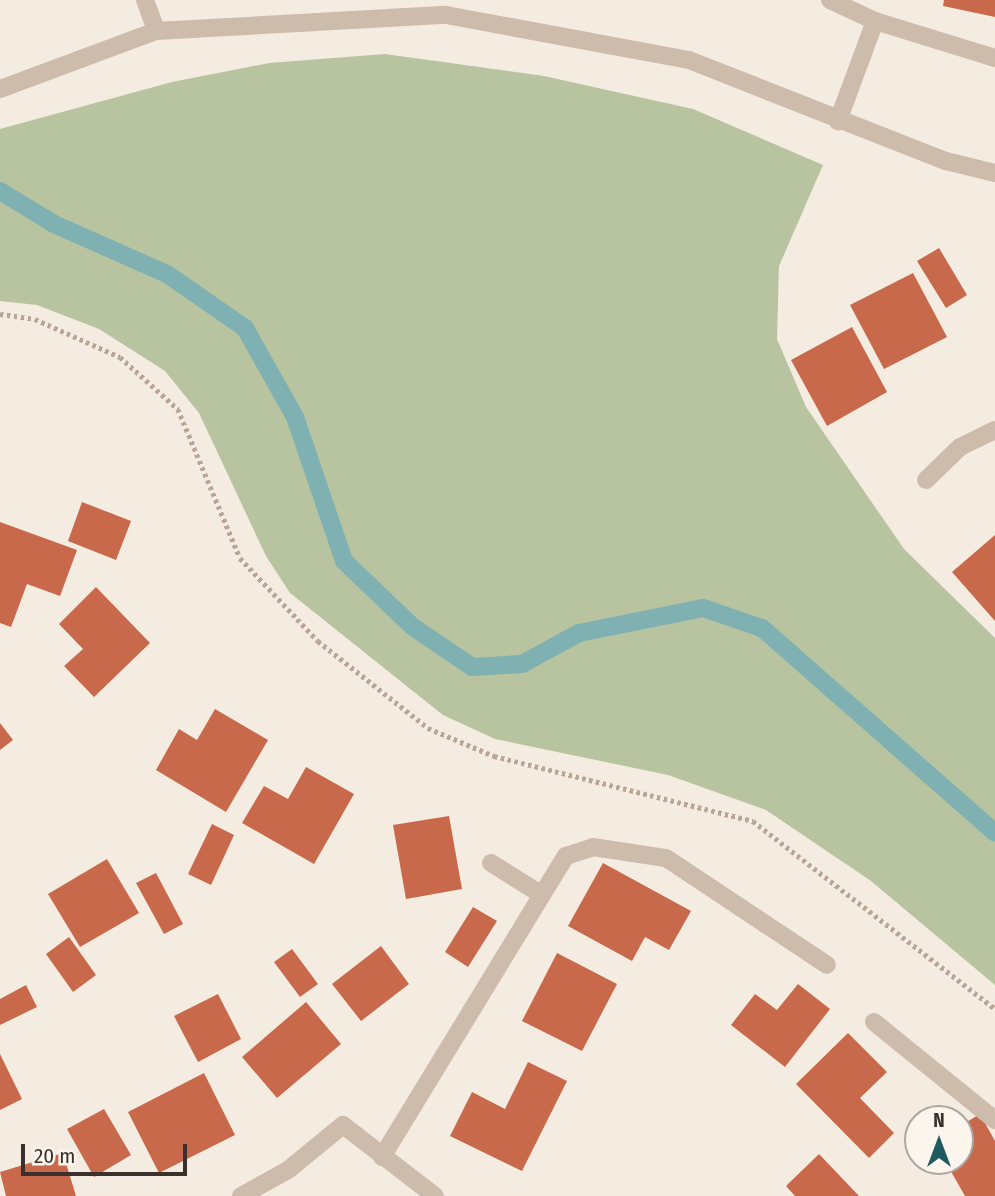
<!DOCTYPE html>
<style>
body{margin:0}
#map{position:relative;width:995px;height:1196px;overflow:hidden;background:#f4ebe1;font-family:"Fira Sans Condensed",sans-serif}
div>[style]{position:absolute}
.green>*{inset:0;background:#b8c4a0}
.stream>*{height:18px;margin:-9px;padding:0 9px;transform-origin:9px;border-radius:9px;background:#7fb0b2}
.building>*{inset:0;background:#c8694b}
.path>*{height:4.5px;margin-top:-2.25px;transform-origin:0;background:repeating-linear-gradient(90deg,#b9a596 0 3.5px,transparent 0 7px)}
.service>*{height:18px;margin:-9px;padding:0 9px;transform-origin:9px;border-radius:9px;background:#cdbbac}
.minor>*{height:18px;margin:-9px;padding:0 9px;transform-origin:9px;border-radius:9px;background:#cdbbac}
.tertiary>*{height:18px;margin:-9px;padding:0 9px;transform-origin:9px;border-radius:9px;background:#cdbbac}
span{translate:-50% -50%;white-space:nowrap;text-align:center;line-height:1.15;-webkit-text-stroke:7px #fbf5ee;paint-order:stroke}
.north{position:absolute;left:904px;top:1105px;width:70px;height:70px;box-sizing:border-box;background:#fbf5ee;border:2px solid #aea6a0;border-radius:50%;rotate:0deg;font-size:19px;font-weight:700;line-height:28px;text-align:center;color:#3b302b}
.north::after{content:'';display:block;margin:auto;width:24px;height:32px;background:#1f5a5e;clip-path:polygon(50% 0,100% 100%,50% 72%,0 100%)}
.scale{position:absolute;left:21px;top:1144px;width:166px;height:32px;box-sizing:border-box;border:4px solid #3b302b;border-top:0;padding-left:9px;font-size:21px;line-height:24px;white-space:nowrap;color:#3b302b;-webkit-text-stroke:5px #fbf5ee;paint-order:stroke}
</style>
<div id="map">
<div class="green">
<i style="clip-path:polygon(385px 54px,544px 76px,693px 109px,823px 165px,779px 266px,777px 339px,806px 407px,904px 549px,995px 638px,995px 985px,871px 881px,766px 810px,668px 775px,495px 739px,443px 715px,290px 593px,266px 556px,199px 413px,165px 371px,99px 329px,37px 305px,0 301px,0 129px,172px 82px,269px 63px)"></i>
</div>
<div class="stream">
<i style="left:0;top:191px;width:63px;rotate:31.4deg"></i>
<i style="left:54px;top:224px;width:124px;rotate:23.9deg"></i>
<i style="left:167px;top:274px;width:95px;rotate:34.7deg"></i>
<i style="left:245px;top:328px;width:102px;rotate:60.7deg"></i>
<i style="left:295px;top:417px;width:152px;rotate:71.2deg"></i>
<i style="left:344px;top:561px;width:95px;rotate:43.7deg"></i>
<i style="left:413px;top:627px;width:71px;rotate:34.1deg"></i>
<i style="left:472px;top:667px;width:50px;rotate:-3.4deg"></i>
<i style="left:522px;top:664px;width:65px;rotate:-28.5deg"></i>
<i style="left:579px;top:633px;width:126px;rotate:-11.4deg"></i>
<i style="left:703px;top:608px;width:62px;rotate:18.7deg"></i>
<i style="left:762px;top:628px;width:310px;rotate:41.3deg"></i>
</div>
<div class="building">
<i style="clip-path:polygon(944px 0,995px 0,995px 17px,943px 6px)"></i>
<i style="clip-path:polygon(939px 248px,967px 295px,946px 308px,917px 261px)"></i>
<i style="clip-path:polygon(913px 273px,947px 337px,884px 369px,850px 305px)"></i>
<i style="clip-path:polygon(852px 327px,887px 392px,827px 426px,791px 360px)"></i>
<i style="clip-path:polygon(82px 502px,131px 521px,116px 560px,68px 541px)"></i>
<i style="clip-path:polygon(0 522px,77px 550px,60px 596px,27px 584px,11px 627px,0 623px)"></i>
<i style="clip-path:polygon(995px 535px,995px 621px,952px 572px)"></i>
<i style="clip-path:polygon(96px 587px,150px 643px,94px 697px,64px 666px,83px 649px,59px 624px)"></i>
<i style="clip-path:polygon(215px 709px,268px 740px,226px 812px,156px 770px,179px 729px,197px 740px)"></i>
<i style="clip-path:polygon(0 723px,13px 740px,0 750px)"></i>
<i style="clip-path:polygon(306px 767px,354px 794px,314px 864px,242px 823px,264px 786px,288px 799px)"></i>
<i style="clip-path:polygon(449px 816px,462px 889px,406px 899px,393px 825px)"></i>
<i style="clip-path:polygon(212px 824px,234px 835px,211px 885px,188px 874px)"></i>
<i style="clip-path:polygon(107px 859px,139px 913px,80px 947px,48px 894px)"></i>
<i style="clip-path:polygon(603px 863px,691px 911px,669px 950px,645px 937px,632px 961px,568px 926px)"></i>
<i style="clip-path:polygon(156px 873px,183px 924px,164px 934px,136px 883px)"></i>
<i style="clip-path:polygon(473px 907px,497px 921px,468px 967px,445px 952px)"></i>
<i style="clip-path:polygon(69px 937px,96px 975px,73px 992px,46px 954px)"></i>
<i style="clip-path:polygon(381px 946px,409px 984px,361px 1021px,332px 984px)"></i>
<i style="clip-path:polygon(292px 949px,318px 984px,300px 997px,274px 962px)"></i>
<i style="clip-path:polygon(557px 953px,617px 984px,582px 1051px,522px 1021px)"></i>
<i style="clip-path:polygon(798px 984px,830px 1009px,785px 1067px,731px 1025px,755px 994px,777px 1010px)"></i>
<i style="clip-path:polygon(26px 985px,37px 1007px,0 1025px,0 999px)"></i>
<i style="clip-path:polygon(218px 994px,241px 1039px,198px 1062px,174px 1016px)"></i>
<i style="clip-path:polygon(306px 1002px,341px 1044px,277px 1098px,242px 1057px)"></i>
<i style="clip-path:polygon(848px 1033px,887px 1072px,860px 1098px,894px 1133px,869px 1158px,796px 1084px)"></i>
<i style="clip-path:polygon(0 1054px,22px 1099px,0 1110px)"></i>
<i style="clip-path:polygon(528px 1062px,567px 1081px,522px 1171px,450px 1136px,472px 1092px,505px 1109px)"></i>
<i style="clip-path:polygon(204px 1073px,235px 1135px,159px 1173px,128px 1112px)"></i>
<i style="clip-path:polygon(104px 1109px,131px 1155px,94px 1177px,67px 1129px)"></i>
<i style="clip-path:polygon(980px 1114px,995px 1141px,995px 1196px,965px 1196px,945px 1161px,960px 1161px,960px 1126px)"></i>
<i style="clip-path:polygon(63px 1153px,76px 1196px,6px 1196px,0 1172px)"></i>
<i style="clip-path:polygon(819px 1154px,859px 1196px,795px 1196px,786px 1186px)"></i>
</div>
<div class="path">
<i style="left:0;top:314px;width:35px;rotate:8deg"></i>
<i style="left:35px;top:319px;width:93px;rotate:24.1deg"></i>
<i style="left:120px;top:357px;width:78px;rotate:41.9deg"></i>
<i style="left:178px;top:409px;width:161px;rotate:67.4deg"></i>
<i style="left:240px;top:558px;width:114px;rotate:46.8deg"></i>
<i style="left:318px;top:641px;width:140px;rotate:38.3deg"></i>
<i style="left:428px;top:728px;width:72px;rotate:23deg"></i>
<i style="left:494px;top:756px;width:267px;rotate:14.1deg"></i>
<i style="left:753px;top:821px;width:306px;rotate:37.8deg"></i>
</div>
<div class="service">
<i style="left:491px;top:863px;width:60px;rotate:32.1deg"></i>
<i style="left:382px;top:1157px;width:353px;rotate:-58.6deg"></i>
<i style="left:566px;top:856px;width:28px;rotate:-18deg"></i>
<i style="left:593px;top:847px;width:74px;rotate:8.6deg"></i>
<i style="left:666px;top:858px;width:193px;rotate:33.6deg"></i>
</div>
<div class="minor">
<i style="left:145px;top:0;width:33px;rotate:70deg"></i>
<i style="left:830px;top:0;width:50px;rotate:25deg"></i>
<i style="left:875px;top:21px;width:107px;rotate:110.3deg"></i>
<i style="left:875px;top:21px;width:126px;rotate:17.1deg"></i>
<i style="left:926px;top:480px;width:47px;rotate:-44.1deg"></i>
<i style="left:960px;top:447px;width:39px;rotate:-26deg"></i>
<i style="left:874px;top:1022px;width:156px;rotate:39deg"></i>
<i style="left:241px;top:1196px;width:54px;rotate:-29deg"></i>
<i style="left:288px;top:1170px;width:71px;rotate:-39.3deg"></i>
<i style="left:343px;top:1125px;width:116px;rotate:37.7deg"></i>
</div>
<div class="tertiary">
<i style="left:0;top:89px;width:166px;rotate:-20.4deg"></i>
<i style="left:156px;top:31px;width:290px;rotate:-3.2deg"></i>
<i style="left:446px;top:15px;width:247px;rotate:10.5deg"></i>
<i style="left:689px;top:60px;width:276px;rotate:21.5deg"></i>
<i style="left:946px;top:161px;width:50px;rotate:13.8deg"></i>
</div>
<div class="north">N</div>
<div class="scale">20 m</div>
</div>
